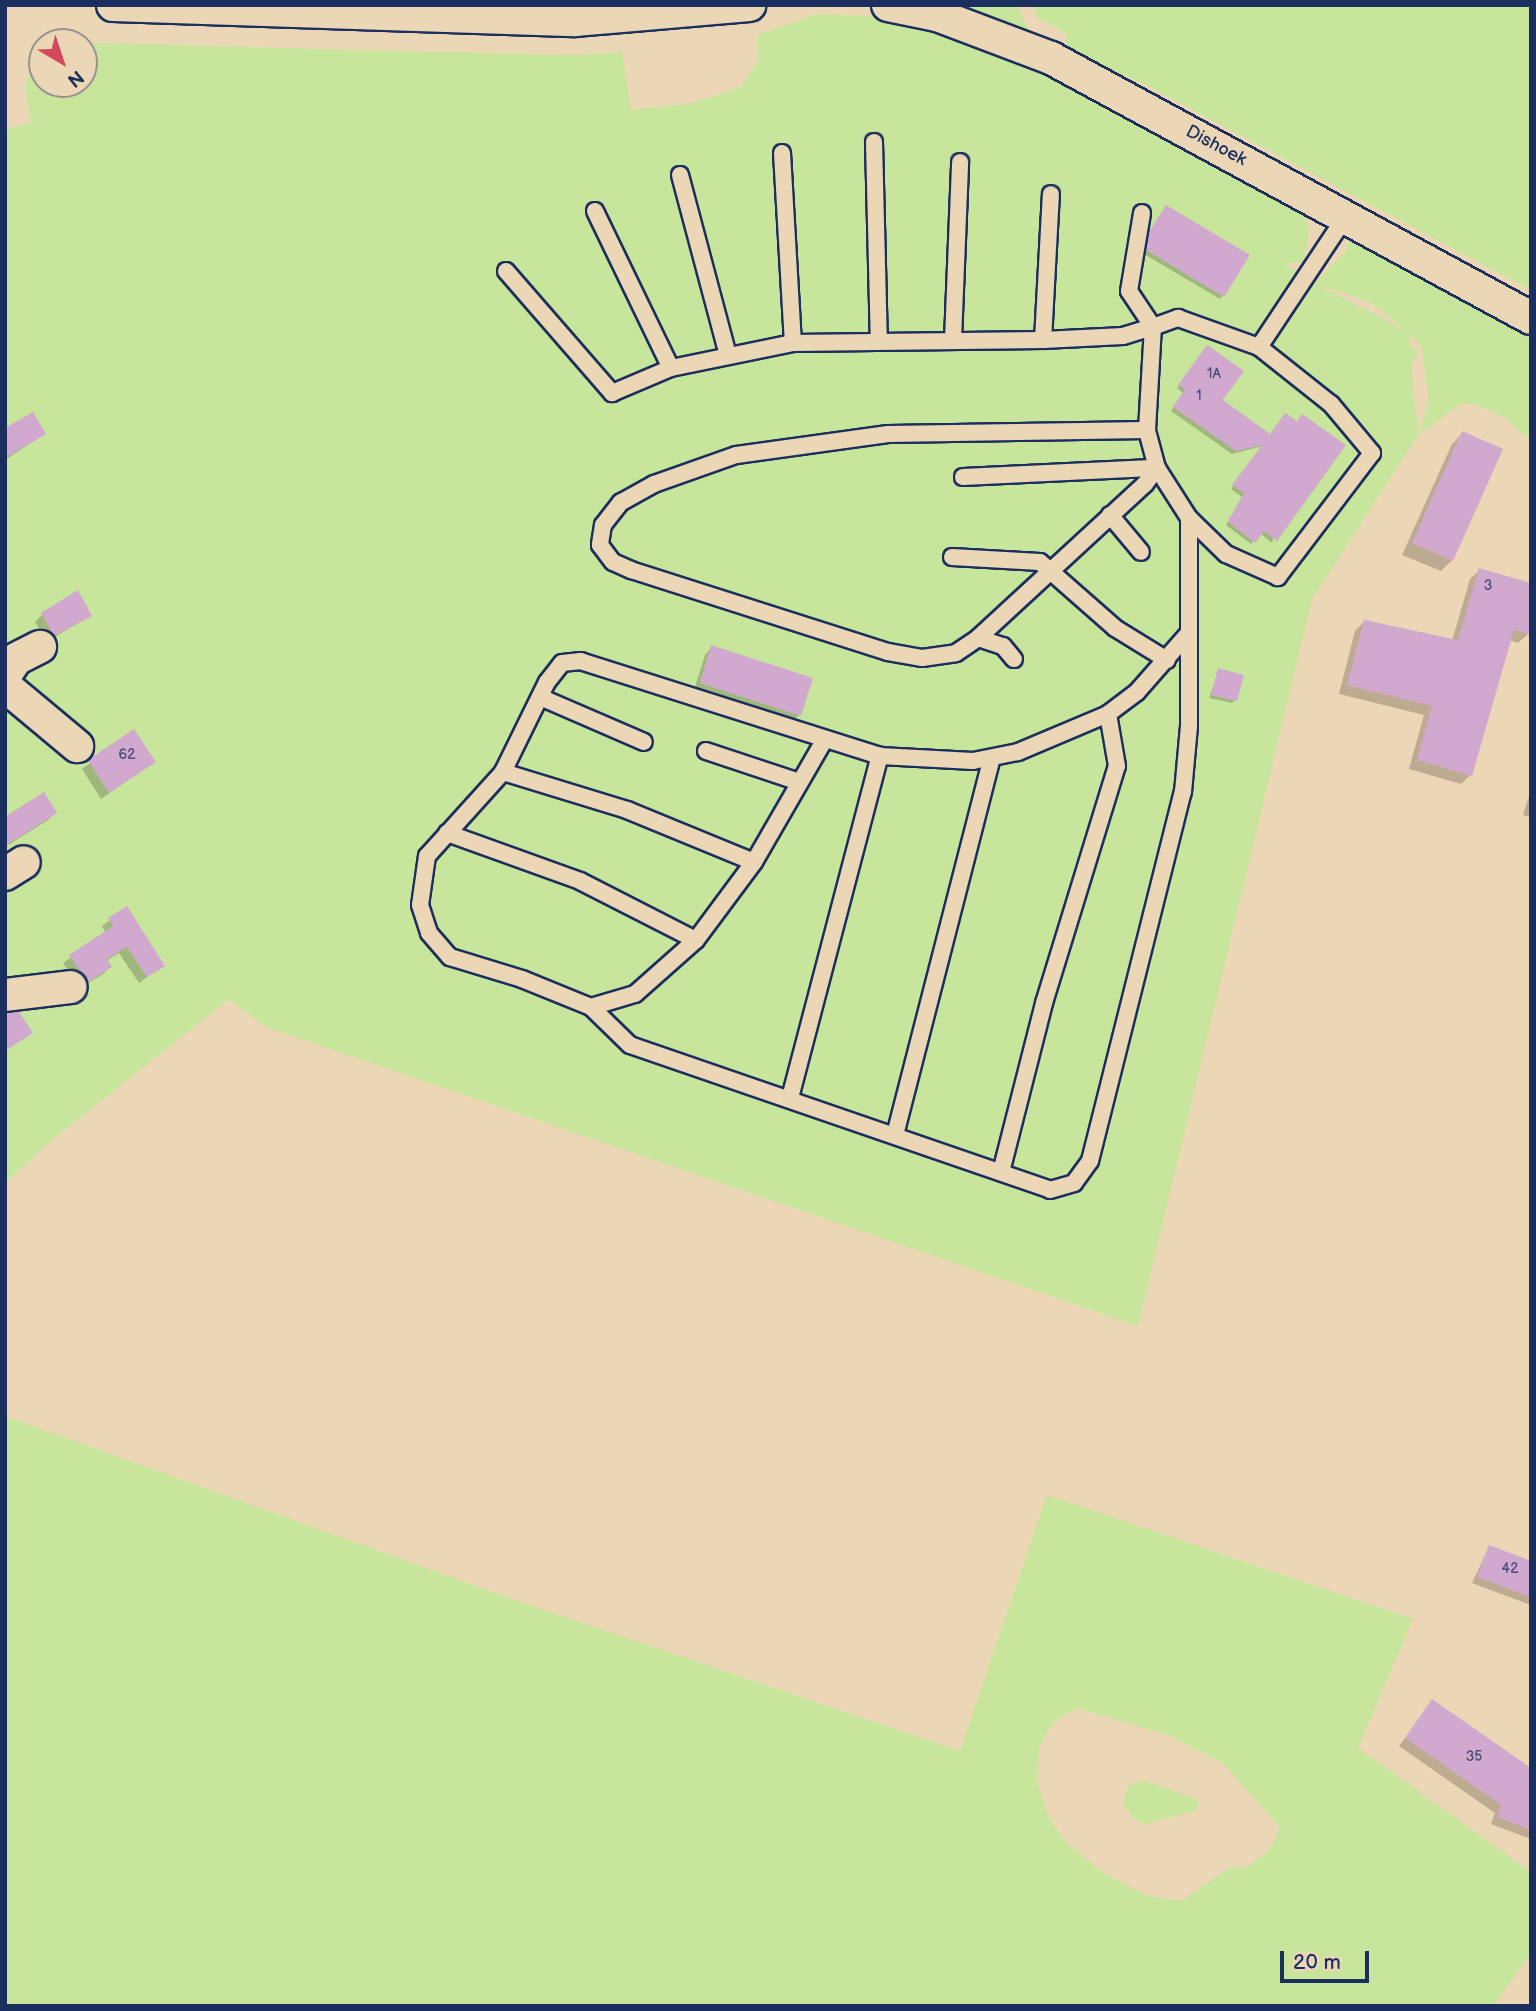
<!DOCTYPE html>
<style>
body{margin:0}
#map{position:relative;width:1536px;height:2011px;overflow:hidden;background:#ebd6b5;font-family:"Balsamiq Sans",sans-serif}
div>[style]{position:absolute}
.green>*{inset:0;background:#c8e59c}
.shadow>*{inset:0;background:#0003}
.building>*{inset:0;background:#d1a8ce}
.roads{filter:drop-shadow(2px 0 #1b2f5e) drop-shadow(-2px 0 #1b2f5e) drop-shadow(0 2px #1b2f5e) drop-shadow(0 -2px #1b2f5e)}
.lane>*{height:16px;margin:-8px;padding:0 8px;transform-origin:8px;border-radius:8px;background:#ebd6b5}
.street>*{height:32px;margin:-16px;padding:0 16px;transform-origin:16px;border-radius:16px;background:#ebd6b5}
span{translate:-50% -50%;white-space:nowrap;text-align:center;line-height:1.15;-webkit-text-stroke:7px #ebd6b5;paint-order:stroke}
.number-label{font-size:14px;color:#484d7a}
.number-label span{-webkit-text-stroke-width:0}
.street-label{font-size:18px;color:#1b2f5e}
.frame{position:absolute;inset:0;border:7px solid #1b2f5e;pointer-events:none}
.north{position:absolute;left:28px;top:28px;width:70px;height:70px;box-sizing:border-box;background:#ebd6b5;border:2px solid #989392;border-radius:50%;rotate:141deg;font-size:19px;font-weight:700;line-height:28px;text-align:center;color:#1b2f5e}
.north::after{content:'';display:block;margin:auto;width:24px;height:32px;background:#d1495b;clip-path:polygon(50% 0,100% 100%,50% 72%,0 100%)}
.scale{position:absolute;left:1280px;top:1951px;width:89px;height:32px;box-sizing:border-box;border:4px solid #1b2f5e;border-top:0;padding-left:9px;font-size:21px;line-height:24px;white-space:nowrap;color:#1b2f5e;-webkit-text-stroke:5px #ebd6b5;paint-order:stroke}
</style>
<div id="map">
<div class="green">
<i style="clip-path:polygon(953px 5px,1017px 5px,1031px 35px)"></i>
<i style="clip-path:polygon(1032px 5px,1531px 5px,1531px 290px,1146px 85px,1064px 49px,1067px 34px,1038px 18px)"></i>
<i style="clip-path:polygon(evenodd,816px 14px,891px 17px,950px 31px,1085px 90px,1303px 206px,1309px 230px,1306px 250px,1303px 262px,1284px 264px,1315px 283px,1344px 253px,1355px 232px,1531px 331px,1531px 440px,1504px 417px,1474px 404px,1460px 404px,1418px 435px,1312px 599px,1138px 1326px,266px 1027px,229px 999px,53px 1139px,5px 1183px,5px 130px,31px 122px,25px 87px,34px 57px,42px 48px,42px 84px,84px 84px,84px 42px,72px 42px,78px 42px,354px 50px,579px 55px,622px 52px,631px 110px,693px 103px,741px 87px,758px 62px,758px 35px,816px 14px,1322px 286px,1371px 303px,1407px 331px,1322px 287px,1322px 286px,816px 14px,1409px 333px,1422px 348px,1429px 403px,1418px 433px,1411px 364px,1419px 352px,1410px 346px,1409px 333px)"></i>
<i style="clip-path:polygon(evenodd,5px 1416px,515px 1600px,960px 1751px,1047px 1495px,1413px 1619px,1358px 1748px,1531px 1872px,1531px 1953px,1493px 2006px,5px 2006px,5px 1416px,1077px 1708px,1168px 1735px,1221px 1762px,1280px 1827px,1270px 1849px,1251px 1865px,1230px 1868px,1181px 1901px,1147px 1896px,1102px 1872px,1065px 1842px,1048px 1816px,1038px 1785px,1039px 1747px,1054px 1721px,1077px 1708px)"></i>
<i style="clip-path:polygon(1143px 1780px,1197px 1799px,1198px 1810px,1144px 1824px,1133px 1819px,1123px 1803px,1128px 1786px)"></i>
</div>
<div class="shadow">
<i style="clip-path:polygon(1163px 210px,1247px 256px,1220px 299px,1144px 254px,1147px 237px)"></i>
<i style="clip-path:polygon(1205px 350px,1220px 400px,1269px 436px,1296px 423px,1272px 543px,1260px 533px,1251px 544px,1226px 525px,1242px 497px,1231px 489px,1262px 446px,1232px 454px,1171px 411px,1183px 393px,1177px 388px)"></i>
<i style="clip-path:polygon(5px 431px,44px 434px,5px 460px)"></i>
<i style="clip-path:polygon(1463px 433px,1452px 560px,1441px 571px,1402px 555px,1452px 444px)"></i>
<i style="clip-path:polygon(1480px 570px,1528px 634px,1518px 643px,1509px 640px,1470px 775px,1461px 784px,1409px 769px,1424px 715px,1339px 694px,1355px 631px,1364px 622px,1452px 641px,1470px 579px)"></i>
<i style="clip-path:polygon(42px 615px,90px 615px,47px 642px,35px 622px)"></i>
<i style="clip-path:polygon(712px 647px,799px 715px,792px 722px,694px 690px,705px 655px)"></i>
<i style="clip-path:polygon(1219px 670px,1235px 700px,1232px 703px,1209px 698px)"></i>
<i style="clip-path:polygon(134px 732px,154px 762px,101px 799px,82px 769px)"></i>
<i style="clip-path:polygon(1531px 790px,1531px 817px,1523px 815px)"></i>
<i style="clip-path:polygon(55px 813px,48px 820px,5px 847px,5px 819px)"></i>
<i style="clip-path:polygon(126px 908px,163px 965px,139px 983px,119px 953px,106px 961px,110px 967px,103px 974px,80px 988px,63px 963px,106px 933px,102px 926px)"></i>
<i style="clip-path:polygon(1489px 1547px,1531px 1564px,1531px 1605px,1472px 1583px)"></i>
<i style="clip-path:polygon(1432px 1702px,1531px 1782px,1531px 1839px,1491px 1824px,1495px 1813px,1399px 1746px)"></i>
</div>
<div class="building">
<i style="clip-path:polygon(1166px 205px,1250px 255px,1224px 297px,1146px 250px,1149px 232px)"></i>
<i style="clip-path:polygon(1207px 345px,1244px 371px,1223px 400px,1270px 434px,1285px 413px,1297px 421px,1302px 414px,1346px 445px,1277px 541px,1264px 531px,1255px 543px,1228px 522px,1244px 493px,1232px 485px,1262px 445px,1236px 451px,1173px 407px,1185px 389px,1178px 385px)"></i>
<i style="clip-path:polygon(33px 412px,46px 434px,5px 458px,5px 428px)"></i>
<i style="clip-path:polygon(1462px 431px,1503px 449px,1453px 561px,1412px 543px)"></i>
<i style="clip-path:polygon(1479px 568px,1531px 583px,1531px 635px,1514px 630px,1472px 776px,1417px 760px,1432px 706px,1347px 685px,1364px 620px,1458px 640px)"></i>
<i style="clip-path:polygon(78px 590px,92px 616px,54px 636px,41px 613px)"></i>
<i style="clip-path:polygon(711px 645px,813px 678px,801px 716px,700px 683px)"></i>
<i style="clip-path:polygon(1218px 668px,1244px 675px,1237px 701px,1211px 695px)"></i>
<i style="clip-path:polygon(134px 729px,156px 762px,109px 793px,88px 760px)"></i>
<i style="clip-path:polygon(44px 792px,57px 813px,5px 846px,5px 817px)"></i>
<i style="clip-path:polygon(127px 906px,165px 966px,147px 977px,127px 947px,107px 959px,112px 967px,88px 982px,69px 955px,113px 926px,108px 918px)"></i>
<i style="clip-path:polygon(19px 1012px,33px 1033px,5px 1051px,5px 1013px)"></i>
<i style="clip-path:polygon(1489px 1545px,1531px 1561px,1531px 1597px,1477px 1577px)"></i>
<i style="clip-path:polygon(1432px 1699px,1531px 1768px,1531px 1830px,1497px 1817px,1501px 1805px,1405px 1738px)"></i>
</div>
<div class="roads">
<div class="lane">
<i style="left:874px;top:142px;width:198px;rotate:88.6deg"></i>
<i style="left:782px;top:153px;width:190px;rotate:86.7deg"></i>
<i style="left:680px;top:175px;width:187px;rotate:75.1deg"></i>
<i style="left:595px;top:211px;width:174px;rotate:64.2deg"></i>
<i style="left:506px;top:271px;width:162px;rotate:49deg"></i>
<i style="left:612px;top:393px;width:64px;rotate:-23deg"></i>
<i style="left:671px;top:368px;width:125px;rotate:-11.6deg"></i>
<i style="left:793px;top:343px;width:250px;rotate:-0.7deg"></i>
<i style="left:1043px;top:340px;width:80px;rotate:-2.9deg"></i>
<i style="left:1123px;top:336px;width:31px;rotate:-17deg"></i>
<i style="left:1153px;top:327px;width:43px;rotate:-123.7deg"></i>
<i style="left:1129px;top:291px;width:79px;rotate:-80.5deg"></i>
<i style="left:1178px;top:318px;width:86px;rotate:19.7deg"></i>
<i style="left:1259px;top:347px;width:92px;rotate:38.4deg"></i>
<i style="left:1331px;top:404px;width:64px;rotate:50.1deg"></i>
<i style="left:1372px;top:453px;width:156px;rotate:127.2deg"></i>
<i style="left:1278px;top:577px;width:57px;rotate:-156.1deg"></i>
<i style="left:1226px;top:554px;width:52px;rotate:-135.8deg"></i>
<i style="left:1189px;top:518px;width:59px;rotate:-122.6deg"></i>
<i style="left:1157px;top:468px;width:39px;rotate:-105deg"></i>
<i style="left:1147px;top:430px;width:103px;rotate:-86.7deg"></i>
<i style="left:1153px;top:327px;width:27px;rotate:-20deg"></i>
<i style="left:953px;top:340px;width:178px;rotate:-87.7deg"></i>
<i style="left:1043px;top:340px;width:146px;rotate:-86.9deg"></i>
<i style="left:1259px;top:347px;width:157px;rotate:-56.4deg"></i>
<i style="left:1147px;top:430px;width:259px;rotate:179.1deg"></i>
<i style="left:888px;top:434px;width:153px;rotate:172.1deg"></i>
<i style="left:736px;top:455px;width:87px;rotate:160.5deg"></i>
<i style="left:654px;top:484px;width:38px;rotate:151deg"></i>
<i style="left:621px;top:502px;width:29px;rotate:128deg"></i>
<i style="left:603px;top:525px;width:20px;rotate:99deg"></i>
<i style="left:600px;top:545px;width:21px;rotate:53deg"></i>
<i style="left:613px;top:562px;width:20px;rotate:24deg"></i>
<i style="left:631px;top:570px;width:270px;rotate:17.7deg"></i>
<i style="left:888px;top:652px;width:35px;rotate:10deg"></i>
<i style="left:922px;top:658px;width:34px;rotate:-8deg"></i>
<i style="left:956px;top:653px;width:27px;rotate:-34deg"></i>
<i style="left:978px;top:638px;width:227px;rotate:-42.7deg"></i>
<i style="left:1145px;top:484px;width:20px;rotate:-53deg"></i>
<i style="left:963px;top:477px;width:194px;rotate:-2.7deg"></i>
<i style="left:1110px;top:515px;width:48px;rotate:50deg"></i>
<i style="left:952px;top:557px;width:88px;rotate:3.3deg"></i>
<i style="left:1040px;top:562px;width:100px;rotate:41.3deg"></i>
<i style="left:1115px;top:628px;width:61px;rotate:31.6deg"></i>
<i style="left:1187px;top:635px;width:76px;rotate:131.3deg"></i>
<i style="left:1137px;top:692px;width:36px;rotate:143deg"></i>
<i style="left:1108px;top:714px;width:98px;rotate:157.1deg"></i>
<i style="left:1018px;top:752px;width:46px;rotate:168.7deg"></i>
<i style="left:973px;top:761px;width:93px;rotate:-176.9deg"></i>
<i style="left:880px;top:756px;width:314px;rotate:-162.4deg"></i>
<i style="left:581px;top:661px;width:19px;rotate:174deg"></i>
<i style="left:562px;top:663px;width:24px;rotate:128deg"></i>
<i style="left:547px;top:682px;width:100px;rotate:116.1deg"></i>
<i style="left:503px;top:772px;width:113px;rotate:132.1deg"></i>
<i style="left:427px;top:856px;width:49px;rotate:98.1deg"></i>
<i style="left:420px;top:905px;width:29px;rotate:72deg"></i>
<i style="left:429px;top:933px;width:32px;rotate:49deg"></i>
<i style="left:450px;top:957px;width:75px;rotate:17deg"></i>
<i style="left:522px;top:979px;width:74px;rotate:22.1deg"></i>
<i style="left:591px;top:1007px;width:54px;rotate:44.3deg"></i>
<i style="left:630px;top:1045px;width:444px;rotate:19deg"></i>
<i style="left:1050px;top:1190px;width:25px;rotate:-16deg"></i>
<i style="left:1074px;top:1183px;width:27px;rotate:-54deg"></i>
<i style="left:1090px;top:1161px;width:381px;rotate:-75.9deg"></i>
<i style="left:1183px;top:792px;width:66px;rotate:-84.8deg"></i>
<i style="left:1189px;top:726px;width:208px;rotate:-90deg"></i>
<i style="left:978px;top:638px;width:26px;rotate:18deg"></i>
<i style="left:1003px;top:646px;width:17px;rotate:50deg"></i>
<i style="left:540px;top:697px;width:113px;rotate:23.4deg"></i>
<i style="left:706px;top:751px;width:98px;rotate:18.4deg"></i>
<i style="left:503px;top:772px;width:130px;rotate:17deg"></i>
<i style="left:627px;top:810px;width:137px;rotate:22.3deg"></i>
<i style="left:447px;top:833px;width:141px;rotate:19.8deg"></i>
<i style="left:580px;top:881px;width:130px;rotate:27deg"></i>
<i style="left:591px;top:1007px;width:46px;rotate:-16.5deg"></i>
<i style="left:635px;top:994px;width:81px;rotate:-41.5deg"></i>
<i style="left:696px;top:940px;width:97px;rotate:-53.4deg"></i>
<i style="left:754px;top:862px;width:142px;rotate:-60deg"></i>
<i style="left:790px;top:1098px;width:354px;rotate:-75.3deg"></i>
<i style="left:895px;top:1135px;width:389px;rotate:-75.6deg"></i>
<i style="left:1001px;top:1172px;width:174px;rotate:-75.7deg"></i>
<i style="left:1044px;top:1003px;width:248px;rotate:-72.9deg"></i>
<i style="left:1117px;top:766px;width:53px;rotate:-99.8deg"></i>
</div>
<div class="street">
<i style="left:113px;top:5px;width:462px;rotate:1.9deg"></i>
<i style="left:575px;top:20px;width:175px;rotate:-4.9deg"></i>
<i style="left:888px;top:5px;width:50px;rotate:11.5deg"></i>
<i style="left:937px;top:15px;width:122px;rotate:20.7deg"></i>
<i style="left:1051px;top:58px;width:546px;rotate:28.44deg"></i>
<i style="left:5px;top:675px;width:19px;rotate:-55deg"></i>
<i style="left:16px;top:659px;width:27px;rotate:-27deg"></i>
<i style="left:5px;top:686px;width:94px;rotate:39.8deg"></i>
<i style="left:5px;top:874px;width:22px;rotate:-32deg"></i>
<i style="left:5px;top:995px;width:66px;rotate:-6.9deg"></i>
</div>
</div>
<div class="number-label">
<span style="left:1214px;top:374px">1A</span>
<span style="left:1199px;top:396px">1</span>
<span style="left:1488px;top:586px">3</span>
<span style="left:127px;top:755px">62</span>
<span style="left:1510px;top:1569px">42</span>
<span style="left:1474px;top:1757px">35</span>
</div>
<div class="street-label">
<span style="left:1216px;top:146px;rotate:28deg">Dishoek</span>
</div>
<div class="frame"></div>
<div class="north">N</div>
<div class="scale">20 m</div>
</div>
